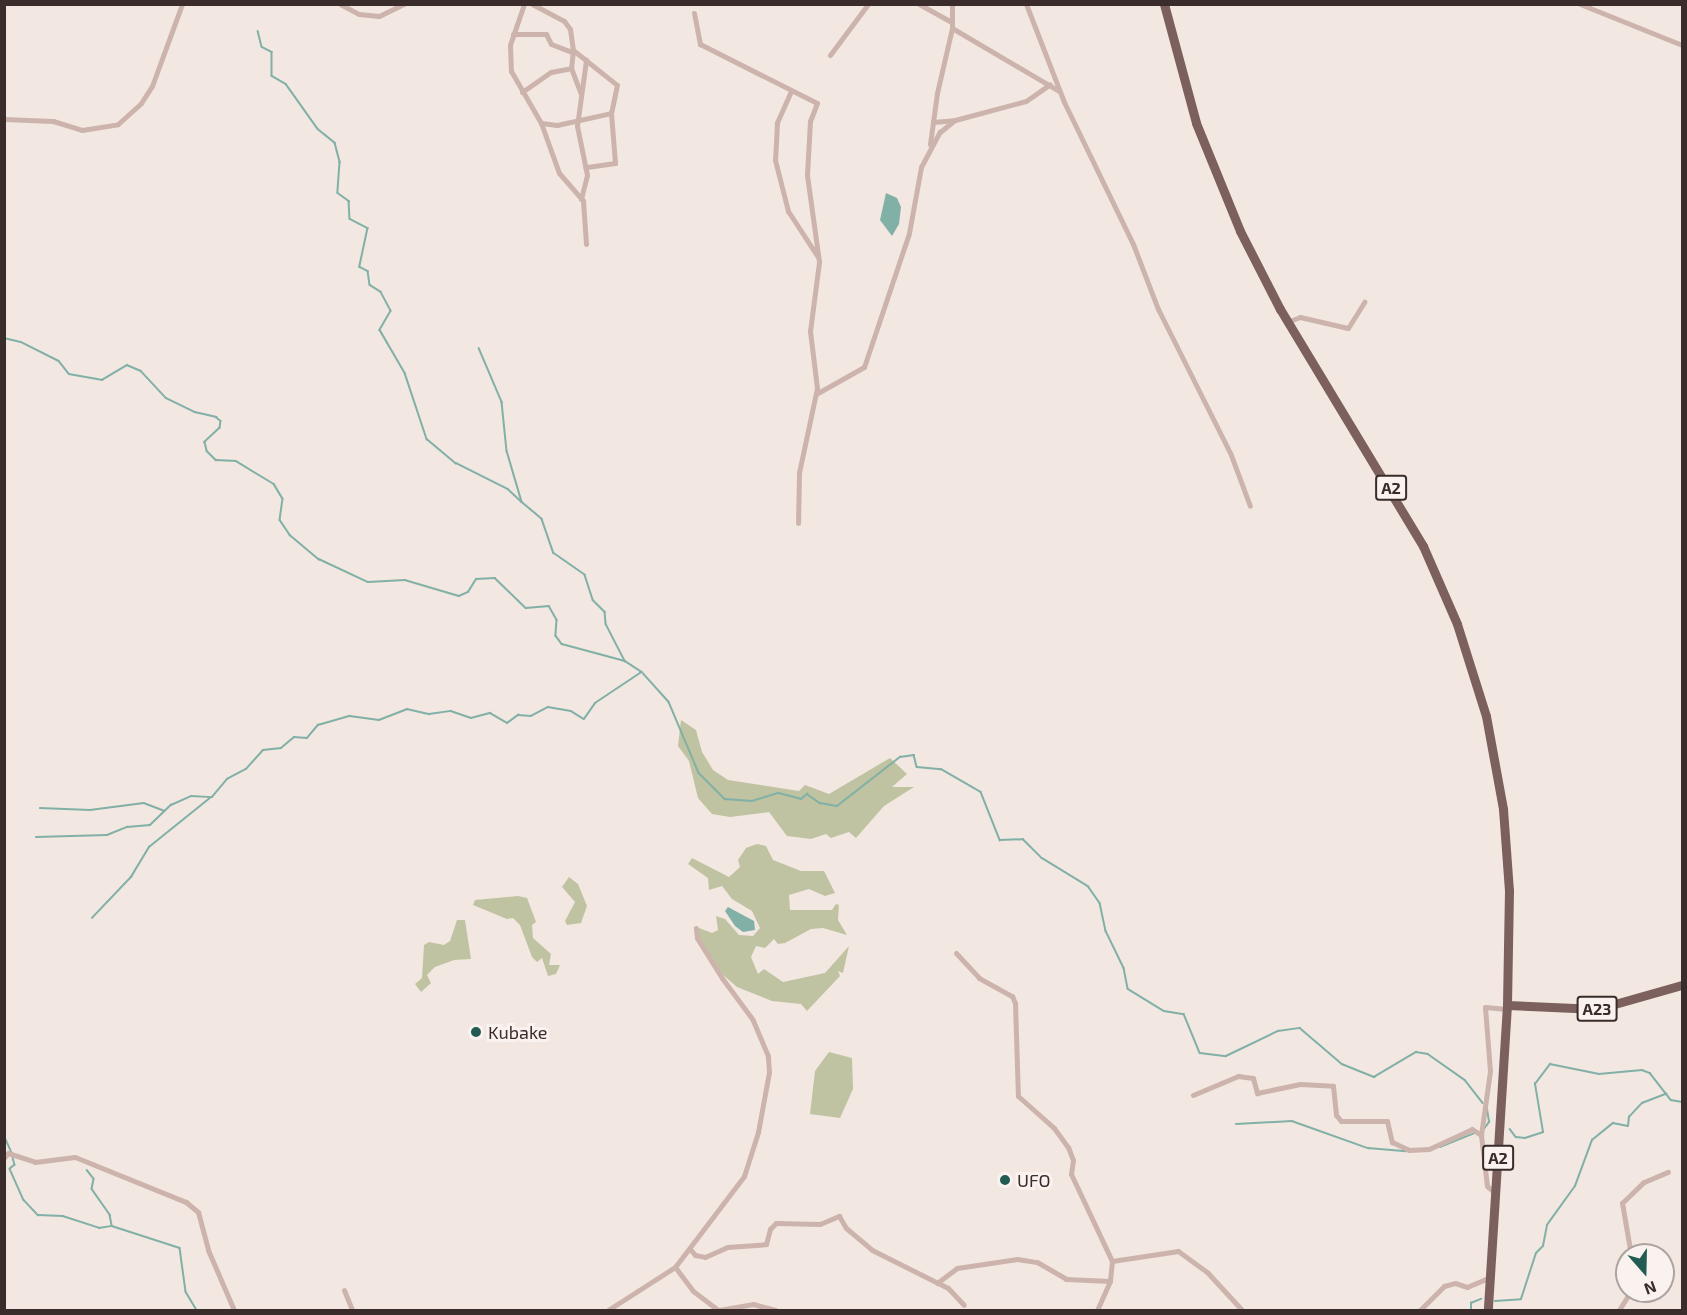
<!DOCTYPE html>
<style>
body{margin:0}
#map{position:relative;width:1687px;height:1315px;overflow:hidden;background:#f3e7e1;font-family:"Exo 2",sans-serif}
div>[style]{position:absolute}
.green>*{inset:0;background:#bfc3a1}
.water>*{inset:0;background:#81b0a7}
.stream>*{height:1.5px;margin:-0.75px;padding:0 0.75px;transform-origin:0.75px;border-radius:0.75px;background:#81b0a7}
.street>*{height:5px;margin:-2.5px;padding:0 2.5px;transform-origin:2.5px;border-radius:2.5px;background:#ccb4ad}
.primary>*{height:9px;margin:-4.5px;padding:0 4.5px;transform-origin:4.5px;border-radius:4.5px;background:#7c605d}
.dots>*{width:16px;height:16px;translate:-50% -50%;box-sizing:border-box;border:3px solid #faf2ee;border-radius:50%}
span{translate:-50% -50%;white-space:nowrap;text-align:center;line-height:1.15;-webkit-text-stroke:6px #faf2ee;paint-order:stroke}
.shield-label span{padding:2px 4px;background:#faf2ee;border:2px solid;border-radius:4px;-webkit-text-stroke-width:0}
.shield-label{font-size:16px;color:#3a2c2b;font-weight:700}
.poi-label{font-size:18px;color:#3a2c2b}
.left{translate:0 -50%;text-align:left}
.frame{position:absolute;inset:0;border:6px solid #3a2c2b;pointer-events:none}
.north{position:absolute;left:1615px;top:1243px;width:60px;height:60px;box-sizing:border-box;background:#faf2ee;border:2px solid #ada3a0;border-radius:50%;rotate:160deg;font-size:16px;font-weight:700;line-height:24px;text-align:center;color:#3a2c2b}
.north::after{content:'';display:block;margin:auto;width:21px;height:27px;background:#215b51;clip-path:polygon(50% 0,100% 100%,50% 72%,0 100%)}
</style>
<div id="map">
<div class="green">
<i style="clip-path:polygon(681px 720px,696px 730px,702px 752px,713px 770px,728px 780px,799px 791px,805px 785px,829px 794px,890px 758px,907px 774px,892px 787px,914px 787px,884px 806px,856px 838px,849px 832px,831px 838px,826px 834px,811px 839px,787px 836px,769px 812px,730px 817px,712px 814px,698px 798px,689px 761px,678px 746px)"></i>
<i style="clip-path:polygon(757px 844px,766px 846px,773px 860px,801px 871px,824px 871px,835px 893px,825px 896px,809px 889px,789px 895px,790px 910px,832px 910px,836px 904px,839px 905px,838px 920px,847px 935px,823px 928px,811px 929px,785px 943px,778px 944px,774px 939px,765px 948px,756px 946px,751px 957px,758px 974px,764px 969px,783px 982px,825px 973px,849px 946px,843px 973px,838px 971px,840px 976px,807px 1011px,801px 1004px,772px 1001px,737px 987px,722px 974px,699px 938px,699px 928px,712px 933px,718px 930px,716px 916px,725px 919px,739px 935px,753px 936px,760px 928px,752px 911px,732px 899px,722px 886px,709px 890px,708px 878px,688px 864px,692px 858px,729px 877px,740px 867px,738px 860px,746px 848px)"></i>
<i style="clip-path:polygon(569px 877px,578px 884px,587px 906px,581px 923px,567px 925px,565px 921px,575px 902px,562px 887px)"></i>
<i style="clip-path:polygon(518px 896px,527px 898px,536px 922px,532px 925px,533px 938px,551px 954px,549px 965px,560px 965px,556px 974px,548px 976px,542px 958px,537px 962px,532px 957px,520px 925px,513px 918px,507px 919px,473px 905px,475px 900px)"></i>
<i style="clip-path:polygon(457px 920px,465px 920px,471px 959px,454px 960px,435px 967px,427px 975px,431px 983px,421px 992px,415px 984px,422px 978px,424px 945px,429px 942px,444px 945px,450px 941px)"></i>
<i style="clip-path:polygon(829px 1052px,852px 1058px,853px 1089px,840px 1118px,810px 1114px,815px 1071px)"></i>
</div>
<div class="water">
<i style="clip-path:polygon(886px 193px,897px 198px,901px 207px,899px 224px,892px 236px,880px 220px)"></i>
<i style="clip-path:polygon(728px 907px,754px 921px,755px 930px,743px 932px,735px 926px,725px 911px)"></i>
</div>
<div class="stream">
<i style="left:258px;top:31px;width:16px;rotate:76deg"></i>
<i style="left:262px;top:47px;width:11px;rotate:27deg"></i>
<i style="left:272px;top:52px;width:24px;rotate:90deg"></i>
<i style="left:272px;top:76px;width:16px;rotate:30deg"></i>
<i style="left:286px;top:84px;width:55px;rotate:54.6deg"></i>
<i style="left:318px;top:129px;width:22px;rotate:39deg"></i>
<i style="left:335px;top:143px;width:20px;rotate:75deg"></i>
<i style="left:340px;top:162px;width:31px;rotate:94deg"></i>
<i style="left:338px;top:193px;width:14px;rotate:36deg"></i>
<i style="left:349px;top:201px;width:18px;rotate:87deg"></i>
<i style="left:350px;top:219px;width:20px;rotate:27deg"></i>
<i style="left:368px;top:228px;width:40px;rotate:102deg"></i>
<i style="left:360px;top:267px;width:9px;rotate:27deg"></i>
<i style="left:368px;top:271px;width:14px;rotate:82deg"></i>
<i style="left:370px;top:285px;width:13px;rotate:32deg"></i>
<i style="left:381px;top:292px;width:21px;rotate:62deg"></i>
<i style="left:391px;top:311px;width:22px;rotate:120deg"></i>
<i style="left:380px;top:330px;width:50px;rotate:59.8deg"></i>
<i style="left:405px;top:373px;width:70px;rotate:71.6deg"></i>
<i style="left:427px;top:439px;width:38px;rotate:40deg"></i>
<i style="left:456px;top:463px;width:58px;rotate:26.6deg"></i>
<i style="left:508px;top:489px;width:19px;rotate:43deg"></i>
<i style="left:4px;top:338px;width:17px;rotate:13deg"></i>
<i style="left:21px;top:342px;width:42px;rotate:26.6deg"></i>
<i style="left:59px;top:361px;width:16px;rotate:52deg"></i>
<i style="left:69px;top:374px;width:34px;rotate:10deg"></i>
<i style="left:102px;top:380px;width:29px;rotate:-31deg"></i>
<i style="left:127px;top:365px;width:15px;rotate:23deg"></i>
<i style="left:141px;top:371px;width:37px;rotate:47deg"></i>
<i style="left:166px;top:398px;width:32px;rotate:26deg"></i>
<i style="left:195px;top:412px;width:22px;rotate:13deg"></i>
<i style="left:216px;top:417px;width:6px;rotate:39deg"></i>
<i style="left:221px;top:421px;width:7px;rotate:98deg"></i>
<i style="left:220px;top:428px;width:21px;rotate:137deg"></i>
<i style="left:205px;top:442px;width:9px;rotate:77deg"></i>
<i style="left:207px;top:451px;width:13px;rotate:45deg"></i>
<i style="left:216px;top:460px;width:20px;rotate:3deg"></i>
<i style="left:236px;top:461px;width:44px;rotate:31.2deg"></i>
<i style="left:274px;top:484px;width:17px;rotate:59deg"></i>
<i style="left:283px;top:499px;width:21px;rotate:98deg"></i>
<i style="left:280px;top:520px;width:18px;rotate:56deg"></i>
<i style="left:290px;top:535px;width:38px;rotate:40deg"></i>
<i style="left:319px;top:559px;width:54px;rotate:25.1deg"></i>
<i style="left:368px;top:582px;width:37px;rotate:-3deg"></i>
<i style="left:405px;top:580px;width:56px;rotate:16.5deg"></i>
<i style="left:459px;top:596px;width:10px;rotate:-24deg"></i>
<i style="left:468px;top:592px;width:15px;rotate:-58deg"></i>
<i style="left:476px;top:579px;width:19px;rotate:-3deg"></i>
<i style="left:495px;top:578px;width:43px;rotate:44.1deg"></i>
<i style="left:526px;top:608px;width:23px;rotate:-5deg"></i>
<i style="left:549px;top:606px;width:16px;rotate:60deg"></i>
<i style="left:557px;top:620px;width:16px;rotate:94deg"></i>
<i style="left:556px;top:636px;width:10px;rotate:53deg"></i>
<i style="left:562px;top:644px;width:65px;rotate:15.1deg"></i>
<i style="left:625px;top:661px;width:20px;rotate:33deg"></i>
<i style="left:642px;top:672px;width:40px;rotate:48deg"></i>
<i style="left:669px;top:702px;width:77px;rotate:67.1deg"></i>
<i style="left:699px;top:773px;width:37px;rotate:45deg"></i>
<i style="left:725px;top:799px;width:27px;rotate:4deg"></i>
<i style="left:752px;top:801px;width:28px;rotate:-17deg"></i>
<i style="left:779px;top:793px;width:23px;rotate:15deg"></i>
<i style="left:801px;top:799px;width:8px;rotate:-40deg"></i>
<i style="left:807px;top:794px;width:16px;rotate:35deg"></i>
<i style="left:820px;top:803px;width:17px;rotate:10deg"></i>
<i style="left:837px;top:806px;width:80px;rotate:-37.9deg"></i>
<i style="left:900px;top:757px;width:14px;rotate:-8deg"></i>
<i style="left:914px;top:755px;width:12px;rotate:76deg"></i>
<i style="left:917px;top:767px;width:24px;rotate:5deg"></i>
<i style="left:941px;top:769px;width:46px;rotate:29.9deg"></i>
<i style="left:981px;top:792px;width:52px;rotate:68.4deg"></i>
<i style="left:1000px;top:840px;width:23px;rotate:-2deg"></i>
<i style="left:1023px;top:839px;width:27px;rotate:45deg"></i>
<i style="left:1042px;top:858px;width:54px;rotate:31.3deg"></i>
<i style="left:1088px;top:886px;width:21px;rotate:55deg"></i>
<i style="left:1100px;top:903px;width:29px;rotate:78deg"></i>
<i style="left:1106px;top:931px;width:41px;rotate:64.1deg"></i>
<i style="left:1124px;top:968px;width:21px;rotate:79deg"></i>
<i style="left:1128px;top:989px;width:42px;rotate:31.4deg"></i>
<i style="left:1164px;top:1011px;width:20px;rotate:9deg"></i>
<i style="left:1184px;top:1014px;width:42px;rotate:67.7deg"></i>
<i style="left:1200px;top:1053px;width:26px;rotate:7deg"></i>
<i style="left:1226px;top:1056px;width:58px;rotate:-25.7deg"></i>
<i style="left:1278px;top:1031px;width:22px;rotate:-8deg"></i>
<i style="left:1300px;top:1028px;width:55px;rotate:40.6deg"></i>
<i style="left:1342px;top:1064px;width:35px;rotate:22deg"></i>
<i style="left:1374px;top:1077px;width:49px;rotate:-30.8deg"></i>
<i style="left:1416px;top:1052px;width:12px;rotate:9deg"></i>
<i style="left:1428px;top:1054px;width:45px;rotate:35.1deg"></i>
<i style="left:1465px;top:1080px;width:29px;rotate:52deg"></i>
<i style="left:479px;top:348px;width:59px;rotate:66.9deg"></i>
<i style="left:502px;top:402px;width:49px;rotate:84.2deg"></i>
<i style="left:507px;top:451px;width:53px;rotate:73.6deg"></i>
<i style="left:522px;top:502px;width:26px;rotate:40deg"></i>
<i style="left:542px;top:519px;width:36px;rotate:71deg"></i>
<i style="left:554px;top:553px;width:38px;rotate:35deg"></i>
<i style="left:585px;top:575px;width:26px;rotate:72deg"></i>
<i style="left:593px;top:600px;width:17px;rotate:45deg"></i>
<i style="left:605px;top:612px;width:12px;rotate:85deg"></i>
<i style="left:606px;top:624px;width:42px;rotate:62.8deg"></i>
<i style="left:40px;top:808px;width:50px;rotate:2.3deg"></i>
<i style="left:90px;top:810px;width:54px;rotate:-7.4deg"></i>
<i style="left:144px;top:803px;width:22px;rotate:21deg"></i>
<i style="left:36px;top:837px;width:71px;rotate:-1.6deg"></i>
<i style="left:107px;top:835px;width:22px;rotate:-22deg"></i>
<i style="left:127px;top:827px;width:23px;rotate:-5deg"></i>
<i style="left:150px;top:825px;width:29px;rotate:-44deg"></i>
<i style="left:171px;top:805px;width:22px;rotate:-24deg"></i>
<i style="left:191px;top:796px;width:21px;rotate:3deg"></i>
<i style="left:212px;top:797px;width:23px;rotate:-50deg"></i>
<i style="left:227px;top:779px;width:21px;rotate:-28deg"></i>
<i style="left:246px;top:769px;width:25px;rotate:-48deg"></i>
<i style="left:263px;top:750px;width:18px;rotate:-6deg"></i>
<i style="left:281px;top:748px;width:17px;rotate:-40deg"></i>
<i style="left:294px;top:737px;width:13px;rotate:4deg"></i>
<i style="left:307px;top:738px;width:17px;rotate:-50deg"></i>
<i style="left:318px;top:725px;width:33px;rotate:-16deg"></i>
<i style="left:350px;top:716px;width:29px;rotate:8deg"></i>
<i style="left:379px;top:720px;width:30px;rotate:-21deg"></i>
<i style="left:407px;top:709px;width:23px;rotate:13deg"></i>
<i style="left:429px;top:714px;width:22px;rotate:-8deg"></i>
<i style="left:451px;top:711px;width:21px;rotate:19deg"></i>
<i style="left:471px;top:718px;width:20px;rotate:-15deg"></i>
<i style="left:490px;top:713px;width:20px;rotate:30deg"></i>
<i style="left:507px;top:723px;width:14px;rotate:-36deg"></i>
<i style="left:518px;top:715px;width:13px;rotate:4deg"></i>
<i style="left:531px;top:716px;width:19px;rotate:-28deg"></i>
<i style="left:548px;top:707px;width:23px;rotate:10deg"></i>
<i style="left:571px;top:711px;width:15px;rotate:32deg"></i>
<i style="left:584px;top:719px;width:19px;rotate:-55deg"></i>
<i style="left:595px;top:703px;width:54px;rotate:-33.7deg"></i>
<i style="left:92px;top:918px;width:57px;rotate:-46.4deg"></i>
<i style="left:131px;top:877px;width:35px;rotate:-59deg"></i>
<i style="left:149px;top:847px;width:78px;rotate:-38.8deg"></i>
<i style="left:1236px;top:1124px;width:56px;rotate:-3.1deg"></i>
<i style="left:1292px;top:1121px;width:81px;rotate:19.6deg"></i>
<i style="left:1368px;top:1148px;width:38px;rotate:5deg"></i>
<i style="left:1484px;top:1129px;width:9px;rotate:-54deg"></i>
<i style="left:1489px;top:1122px;width:13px;rotate:-99deg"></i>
<i style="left:1510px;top:1129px;width:10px;rotate:53deg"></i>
<i style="left:1516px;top:1137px;width:9px;rotate:6deg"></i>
<i style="left:1525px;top:1138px;width:19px;rotate:-18deg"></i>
<i style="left:1543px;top:1132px;width:49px;rotate:-99.5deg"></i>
<i style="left:1535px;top:1084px;width:25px;rotate:-53deg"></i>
<i style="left:1550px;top:1064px;width:50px;rotate:11.5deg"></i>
<i style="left:1599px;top:1074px;width:43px;rotate:-5.3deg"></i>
<i style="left:1642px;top:1070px;width:9px;rotate:21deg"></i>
<i style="left:1650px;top:1073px;width:34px;rotate:52deg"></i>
<i style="left:1671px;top:1100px;width:11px;rotate:10deg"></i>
<i style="left:4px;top:1135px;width:20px;rotate:66deg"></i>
<i style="left:1440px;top:1147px;width:38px;rotate:-22deg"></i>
<i style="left:13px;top:1158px;width:7px;rotate:74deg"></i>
<i style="left:15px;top:1165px;width:6px;rotate:141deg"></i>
<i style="left:10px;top:1169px;width:34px;rotate:66deg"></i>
<i style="left:24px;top:1200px;width:21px;rotate:47deg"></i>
<i style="left:38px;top:1215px;width:25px;rotate:2deg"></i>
<i style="left:63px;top:1216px;width:38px;rotate:18deg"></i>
<i style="left:99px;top:1228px;width:13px;rotate:-9deg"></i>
<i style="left:112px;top:1226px;width:71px;rotate:17.9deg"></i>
<i style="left:180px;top:1248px;width:44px;rotate:82.2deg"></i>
<i style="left:186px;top:1292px;width:21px;rotate:59deg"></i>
<i style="left:87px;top:1170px;width:11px;rotate:52deg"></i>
<i style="left:94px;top:1179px;width:10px;rotate:101deg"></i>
<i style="left:92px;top:1189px;width:32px;rotate:55deg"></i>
<i style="left:110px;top:1215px;width:10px;rotate:79deg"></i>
<i style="left:1495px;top:1301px;width:26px;rotate:-4deg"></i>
<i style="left:1521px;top:1299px;width:48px;rotate:-71.9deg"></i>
<i style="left:1536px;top:1253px;width:10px;rotate:-45deg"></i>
<i style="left:1543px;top:1246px;width:21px;rotate:-79deg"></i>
<i style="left:1547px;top:1225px;width:48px;rotate:-54.3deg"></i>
<i style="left:1575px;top:1186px;width:49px;rotate:-69.7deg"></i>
<i style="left:1592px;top:1140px;width:27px;rotate:-39deg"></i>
<i style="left:1613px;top:1123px;width:15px;rotate:11deg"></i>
<i style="left:1628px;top:1126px;width:9px;rotate:-84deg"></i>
<i style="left:1629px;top:1117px;width:19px;rotate:-47deg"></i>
<i style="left:1642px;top:1103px;width:26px;rotate:-21deg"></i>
<i style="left:1471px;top:1310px;width:7px;rotate:-90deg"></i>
<i style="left:1471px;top:1303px;width:11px;rotate:-22deg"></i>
</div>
<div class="street">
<i style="left:340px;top:4px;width:21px;rotate:28deg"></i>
<i style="left:359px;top:14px;width:20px;rotate:6deg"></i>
<i style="left:379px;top:16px;width:28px;rotate:-26deg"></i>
<i style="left:524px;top:4px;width:43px;rotate:108.9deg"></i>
<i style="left:510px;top:45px;width:26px;rotate:88deg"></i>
<i style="left:511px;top:71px;width:60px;rotate:60deg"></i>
<i style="left:541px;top:123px;width:53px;rotate:70.2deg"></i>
<i style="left:559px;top:173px;width:37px;rotate:49deg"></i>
<i style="left:583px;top:201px;width:43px;rotate:86deg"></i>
<i style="left:532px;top:4px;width:36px;rotate:28deg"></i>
<i style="left:564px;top:21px;width:10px;rotate:53deg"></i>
<i style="left:570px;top:29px;width:21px;rotate:82deg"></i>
<i style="left:573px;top:50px;width:56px;rotate:38.5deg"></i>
<i style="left:617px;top:85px;width:29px;rotate:102deg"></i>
<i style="left:611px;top:113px;width:50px;rotate:85.4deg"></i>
<i style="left:615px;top:163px;width:30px;rotate:172deg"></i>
<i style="left:919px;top:4px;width:35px;rotate:29deg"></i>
<i style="left:952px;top:4px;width:24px;rotate:90deg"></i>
<i style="left:952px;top:28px;width:124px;rotate:30.5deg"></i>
<i style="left:1026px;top:4px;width:105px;rotate:68.8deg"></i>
<i style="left:1064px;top:102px;width:158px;rotate:64.1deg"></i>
<i style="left:1133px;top:244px;width:70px;rotate:69deg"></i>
<i style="left:1158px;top:309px;width:163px;rotate:63.4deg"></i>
<i style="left:1231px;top:455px;width:54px;rotate:69.6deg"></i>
<i style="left:1580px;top:4px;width:110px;rotate:21.9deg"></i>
<i style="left:694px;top:13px;width:32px;rotate:79deg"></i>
<i style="left:700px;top:44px;width:131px;rotate:26.8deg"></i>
<i style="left:817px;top:103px;width:19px;rotate:111deg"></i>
<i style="left:810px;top:121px;width:54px;rotate:93.2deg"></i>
<i style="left:807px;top:175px;width:88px;rotate:82.1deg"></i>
<i style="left:819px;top:262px;width:70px;rotate:97.4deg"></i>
<i style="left:810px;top:331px;width:57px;rotate:83deg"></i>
<i style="left:817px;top:388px;width:87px;rotate:102deg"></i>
<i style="left:799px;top:473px;width:50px;rotate:91.1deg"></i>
<i style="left:513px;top:34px;width:33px"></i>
<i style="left:546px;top:34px;width:11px;rotate:63deg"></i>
<i style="left:551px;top:44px;width:22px;rotate:21deg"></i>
<i style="left:573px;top:50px;width:18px;rotate:96deg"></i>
<i style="left:571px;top:68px;width:26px;rotate:69deg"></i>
<i style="left:830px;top:55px;width:64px;rotate:-53.3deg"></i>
<i style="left:791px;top:91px;width:35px;rotate:114deg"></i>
<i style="left:777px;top:123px;width:37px;rotate:93deg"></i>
<i style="left:775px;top:160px;width:53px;rotate:75.7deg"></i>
<i style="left:788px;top:211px;width:55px;rotate:56.9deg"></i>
<i style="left:522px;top:92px;width:35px;rotate:-35deg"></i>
<i style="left:551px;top:72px;width:20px;rotate:-11deg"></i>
<i style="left:4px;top:119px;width:49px;rotate:2.3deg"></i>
<i style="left:53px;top:121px;width:30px;rotate:17deg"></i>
<i style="left:82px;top:130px;width:36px;rotate:-9deg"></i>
<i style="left:118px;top:124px;width:31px;rotate:-42deg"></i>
<i style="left:141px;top:103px;width:20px;rotate:-57deg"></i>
<i style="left:152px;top:86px;width:87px;rotate:-69.9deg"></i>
<i style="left:933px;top:122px;width:21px;rotate:-5deg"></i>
<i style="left:541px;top:123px;width:16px;rotate:7deg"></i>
<i style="left:557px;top:125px;width:55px;rotate:-12.5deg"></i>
<i style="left:930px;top:144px;width:51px;rotate:-82.2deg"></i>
<i style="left:937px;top:93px;width:67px;rotate:-77deg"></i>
<i style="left:581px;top:199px;width:25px;rotate:-76deg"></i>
<i style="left:587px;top:175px;width:50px;rotate:-101.5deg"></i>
<i style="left:577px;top:126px;width:67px;rotate:-82.2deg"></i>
<i style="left:1287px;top:322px;width:14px;rotate:-21deg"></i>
<i style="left:1300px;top:317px;width:49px;rotate:12.9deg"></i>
<i style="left:1348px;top:328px;width:31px;rotate:-58deg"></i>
<i style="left:816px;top:394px;width:55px;rotate:-29.4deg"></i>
<i style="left:864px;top:367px;width:141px;rotate:-71.4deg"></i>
<i style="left:909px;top:233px;width:67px;rotate:-79.7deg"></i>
<i style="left:921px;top:167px;width:40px;rotate:-62deg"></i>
<i style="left:940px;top:132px;width:19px;rotate:-39deg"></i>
<i style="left:955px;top:120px;width:73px;rotate:-15deg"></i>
<i style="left:1026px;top:101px;width:29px;rotate:-35deg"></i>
<i style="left:956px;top:953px;width:34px;rotate:47deg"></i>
<i style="left:979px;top:978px;width:38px;rotate:29deg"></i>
<i style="left:1012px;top:996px;width:8px;rotate:67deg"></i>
<i style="left:1015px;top:1003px;width:93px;rotate:88.2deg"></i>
<i style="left:1018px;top:1096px;width:48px;rotate:41.6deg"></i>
<i style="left:1054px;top:1128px;width:24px;rotate:54deg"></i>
<i style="left:1068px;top:1147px;width:14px;rotate:69deg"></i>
<i style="left:1073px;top:1160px;width:14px;rotate:98deg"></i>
<i style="left:1071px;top:1174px;width:96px;rotate:64.8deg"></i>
<i style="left:1112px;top:1261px;width:20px;rotate:96deg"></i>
<i style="left:1110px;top:1281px;width:32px;rotate:114deg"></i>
<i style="left:1193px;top:1095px;width:49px;rotate:-22.9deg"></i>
<i style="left:1238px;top:1076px;width:15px;rotate:8deg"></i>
<i style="left:1253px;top:1078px;width:16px;rotate:75deg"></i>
<i style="left:1257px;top:1093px;width:44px;rotate:-11.8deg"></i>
<i style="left:1300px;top:1084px;width:33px;rotate:3deg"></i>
<i style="left:1333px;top:1086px;width:29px;rotate:84deg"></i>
<i style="left:1336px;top:1115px;width:8px;rotate:50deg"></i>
<i style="left:1341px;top:1121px;width:46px"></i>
<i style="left:1387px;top:1121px;width:22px;rotate:77deg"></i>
<i style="left:1392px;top:1142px;width:19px;rotate:25deg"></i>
<i style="left:1409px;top:1150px;width:20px;rotate:-3deg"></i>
<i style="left:1429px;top:1149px;width:47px;rotate:-24.9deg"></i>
<i style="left:1472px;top:1129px;width:11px;rotate:34deg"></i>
<i style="left:1481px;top:1135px;width:51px;rotate:83.3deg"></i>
<i style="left:1487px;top:1186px;width:11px;rotate:41deg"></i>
<i style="left:1481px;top:1135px;width:65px;rotate:-82deg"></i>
<i style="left:1490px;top:1071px;width:64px;rotate:-94.5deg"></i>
<i style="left:1485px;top:1007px;width:22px;rotate:5deg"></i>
<i style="left:4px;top:1158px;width:6px;rotate:-51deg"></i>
<i style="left:8px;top:1153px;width:28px;rotate:18deg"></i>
<i style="left:35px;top:1162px;width:40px;rotate:-7.1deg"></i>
<i style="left:75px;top:1157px;width:120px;rotate:22.1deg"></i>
<i style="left:186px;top:1202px;width:16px;rotate:40deg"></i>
<i style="left:198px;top:1212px;width:39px;rotate:75deg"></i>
<i style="left:208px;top:1250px;width:65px;rotate:66.6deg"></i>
<i style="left:690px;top:1249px;width:8px;rotate:50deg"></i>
<i style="left:695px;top:1255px;width:10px;rotate:11deg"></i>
<i style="left:705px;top:1257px;width:24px;rotate:-24deg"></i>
<i style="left:727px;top:1247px;width:39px;rotate:-4deg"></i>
<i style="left:766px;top:1244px;width:16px;rotate:-75deg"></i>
<i style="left:770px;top:1229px;width:8px;rotate:-45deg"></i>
<i style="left:776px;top:1223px;width:44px;rotate:1.3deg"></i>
<i style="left:820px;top:1224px;width:21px;rotate:-23deg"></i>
<i style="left:839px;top:1216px;width:14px;rotate:60deg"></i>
<i style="left:846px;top:1228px;width:34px;rotate:40deg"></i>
<i style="left:872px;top:1250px;width:85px;rotate:26.6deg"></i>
<i style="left:948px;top:1288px;width:23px;rotate:47deg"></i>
<i style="left:1631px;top:1255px;width:53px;rotate:-99.8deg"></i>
<i style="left:1622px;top:1203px;width:30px;rotate:-44deg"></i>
<i style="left:1644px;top:1182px;width:26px;rotate:-23deg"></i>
<i style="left:1112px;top:1261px;width:67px;rotate:-8.6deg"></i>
<i style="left:1178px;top:1251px;width:36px;rotate:36deg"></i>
<i style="left:1207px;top:1272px;width:52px;rotate:47.4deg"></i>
<i style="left:675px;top:1267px;width:30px;rotate:53deg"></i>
<i style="left:693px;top:1291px;width:31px;rotate:37deg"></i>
<i style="left:937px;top:1283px;width:25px;rotate:-37deg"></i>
<i style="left:957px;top:1268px;width:61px;rotate:-8.5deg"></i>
<i style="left:1017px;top:1259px;width:20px;rotate:9deg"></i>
<i style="left:1037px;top:1262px;width:34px;rotate:30deg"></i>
<i style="left:1066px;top:1279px;width:44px;rotate:2.6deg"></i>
<i style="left:344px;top:1290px;width:22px;rotate:68deg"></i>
<i style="left:608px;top:1310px;width:80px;rotate:-32.7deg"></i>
<i style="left:675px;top:1267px;width:114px;rotate:-52.8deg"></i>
<i style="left:744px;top:1176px;width:46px;rotate:-72.3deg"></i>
<i style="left:758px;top:1132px;width:61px;rotate:-79.6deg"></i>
<i style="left:769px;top:1072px;width:16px;rotate:-94deg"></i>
<i style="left:768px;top:1056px;width:39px;rotate:-113deg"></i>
<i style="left:753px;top:1020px;width:52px;rotate:-126.4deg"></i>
<i style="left:722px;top:978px;width:47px;rotate:-122deg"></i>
<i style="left:697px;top:938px;width:10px;rotate:-96deg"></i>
<i style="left:719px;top:1310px;width:35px;rotate:-10deg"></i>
<i style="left:753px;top:1304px;width:23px;rotate:15deg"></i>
<i style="left:1420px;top:1310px;width:34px;rotate:-45deg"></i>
<i style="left:1444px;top:1286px;width:11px;rotate:-15deg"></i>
<i style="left:1455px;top:1283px;width:13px;rotate:18deg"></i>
<i style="left:1467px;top:1287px;width:26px;rotate:-23deg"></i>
<i style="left:1619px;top:1310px;width:22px;rotate:-58deg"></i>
</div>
<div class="primary">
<i style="left:1164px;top:4px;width:123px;rotate:74.9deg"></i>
<i style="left:1196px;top:123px;width:117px;rotate:67.8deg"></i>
<i style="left:1240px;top:231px;width:88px;rotate:62.9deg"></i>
<i style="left:1280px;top:309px;width:277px;rotate:58.9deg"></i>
<i style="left:1423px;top:546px;width:85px;rotate:66.4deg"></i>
<i style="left:1457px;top:624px;width:96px;rotate:72.5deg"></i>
<i style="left:1486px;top:716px;width:95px;rotate:79.6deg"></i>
<i style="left:1503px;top:809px;width:81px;rotate:85.8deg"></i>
<i style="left:1509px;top:890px;width:115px;rotate:91deg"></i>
<i style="left:1507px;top:1005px;width:306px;rotate:93.6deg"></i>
<i style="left:1507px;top:1005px;width:90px;rotate:2.5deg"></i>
<i style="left:1597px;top:1009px;width:88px;rotate:-15.8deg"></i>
</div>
<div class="dots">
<i style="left:476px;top:1032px;background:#215b51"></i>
<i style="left:1005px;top:1180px;background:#215b51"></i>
</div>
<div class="shield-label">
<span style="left:1391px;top:488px">A2</span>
<span style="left:1597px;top:1009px">A23</span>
<span style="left:1498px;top:1158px">A2</span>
</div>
<div class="poi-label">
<span class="left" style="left:488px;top:1032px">Kubake</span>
<span class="left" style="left:1017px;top:1180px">UFO</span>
</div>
<div class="frame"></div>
<div class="north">N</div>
</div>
